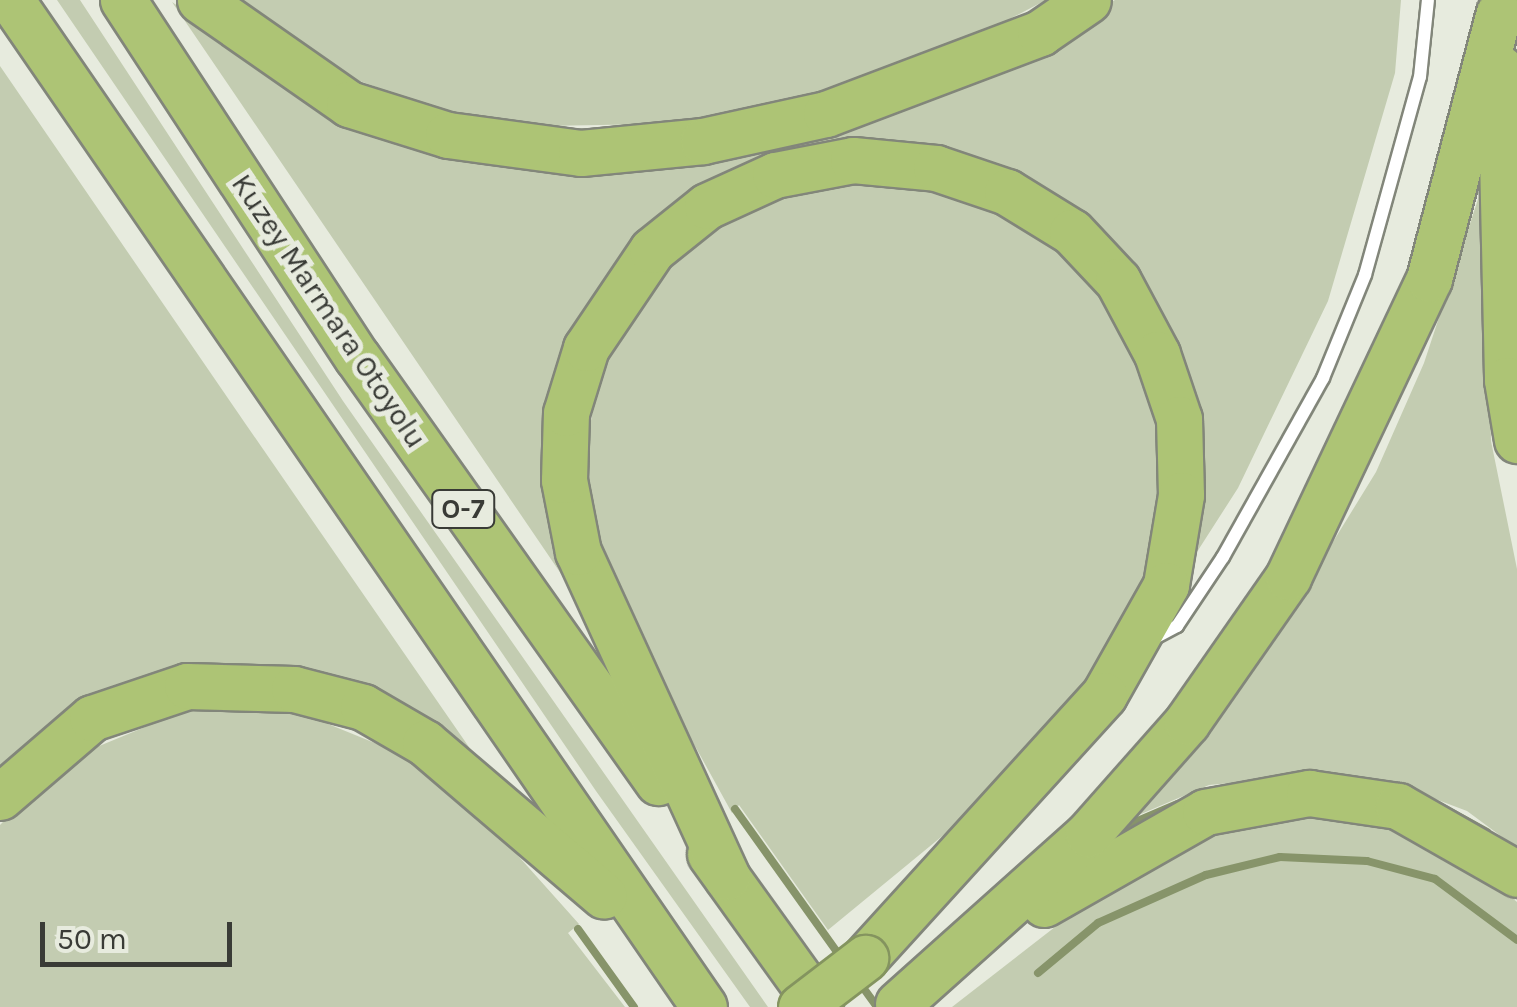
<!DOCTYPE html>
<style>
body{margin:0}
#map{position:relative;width:1517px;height:1007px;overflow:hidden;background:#e7ebde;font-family:Karla,sans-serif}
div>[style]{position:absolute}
.green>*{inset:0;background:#c3ccb1}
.stream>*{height:8px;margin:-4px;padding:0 4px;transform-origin:4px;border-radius:4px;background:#87946a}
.roads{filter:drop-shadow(2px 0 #82867a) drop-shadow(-2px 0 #82867a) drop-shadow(0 2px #82867a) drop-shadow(0 -2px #82867a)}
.service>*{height:12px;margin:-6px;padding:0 6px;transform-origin:6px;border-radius:6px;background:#fff}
.motorway>*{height:45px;margin:-22.5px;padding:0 22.5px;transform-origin:22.5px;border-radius:22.5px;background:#adc475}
.bridges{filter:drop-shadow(2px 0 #84945f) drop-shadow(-2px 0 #84945f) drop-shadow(0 2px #84945f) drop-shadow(0 -2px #84945f)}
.motorway-bridge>*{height:45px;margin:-22.5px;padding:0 22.5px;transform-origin:22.5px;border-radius:22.5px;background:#adc475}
span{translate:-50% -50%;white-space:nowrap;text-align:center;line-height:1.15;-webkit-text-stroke:10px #e7ebde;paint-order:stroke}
.shield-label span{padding:2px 8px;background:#e7ebde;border:2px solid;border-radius:8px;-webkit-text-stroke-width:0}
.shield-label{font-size:28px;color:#393b36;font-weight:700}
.street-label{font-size:30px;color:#393b36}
.scale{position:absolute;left:40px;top:922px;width:192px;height:45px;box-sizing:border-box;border:5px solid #393b36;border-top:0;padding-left:12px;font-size:30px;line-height:35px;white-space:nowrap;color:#393b36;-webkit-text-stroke:8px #e7ebde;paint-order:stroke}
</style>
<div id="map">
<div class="green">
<i style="clip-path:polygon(57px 0,80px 0,343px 401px,768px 1007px,750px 1007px,596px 791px)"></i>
<i style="clip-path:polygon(236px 0,1046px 0,954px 48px,800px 103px,655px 124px,544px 126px,446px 112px,340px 74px)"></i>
<i style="clip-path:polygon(1115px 0,1401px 0,1395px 73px,1328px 301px,1238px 488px,1179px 580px,1198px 484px,1051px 195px,996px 164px,907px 144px,814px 150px,574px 329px,572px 590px,172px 2px,317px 102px,529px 165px,969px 81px)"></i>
<i style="clip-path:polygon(0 66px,247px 426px,480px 763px,356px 687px,61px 717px,0 766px)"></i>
<i style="clip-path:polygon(1486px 175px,1491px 441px,1517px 569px,1517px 848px,1467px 811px,1385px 780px,1323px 774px,1209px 785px,1134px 817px,1256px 667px,1376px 472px,1424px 363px)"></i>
<i style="clip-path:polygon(870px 177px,942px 189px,1031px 223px,1083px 271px,1126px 325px,1162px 410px,1167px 485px,1152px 567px,1088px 696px,991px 796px,828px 930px,739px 805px,732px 813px,615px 601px,587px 511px,588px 437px,601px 365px,641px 288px,683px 245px,788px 189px)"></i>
<i style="clip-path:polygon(191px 708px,289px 708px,414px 759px,496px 831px,579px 924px,568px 933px,625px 1007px,0 1007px,0 825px,63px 761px)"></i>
<i style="clip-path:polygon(1279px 814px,1401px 829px,1476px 867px,1517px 902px,1517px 1007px,952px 1007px,1131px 868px,1219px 826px)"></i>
</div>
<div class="stream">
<i style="left:1438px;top:805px;width:56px;rotate:28.9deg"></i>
<i style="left:735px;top:809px;width:184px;rotate:54.5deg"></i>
<i style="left:1126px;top:826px;width:56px;rotate:-23.3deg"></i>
<i style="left:578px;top:929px;width:96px;rotate:54.3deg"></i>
<i style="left:1038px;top:973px;width:78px;rotate:-39.8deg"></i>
<i style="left:1098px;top:923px;width:118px;rotate:-24deg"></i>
<i style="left:1206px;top:875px;width:76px;rotate:-13.7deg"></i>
<i style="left:1280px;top:857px;width:87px;rotate:2.6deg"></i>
<i style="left:1367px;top:861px;width:70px;rotate:14.8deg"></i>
<i style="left:1435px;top:879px;width:102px;rotate:36.6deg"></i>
<i style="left:859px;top:982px;width:31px;rotate:54deg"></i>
</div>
<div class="roads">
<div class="service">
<i style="left:1147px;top:642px;width:34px;rotate:-28deg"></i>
<i style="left:1177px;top:626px;width:83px;rotate:-56.3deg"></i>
<i style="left:1223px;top:557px;width:205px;rotate:-60.8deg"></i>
<i style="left:1323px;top:378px;width:111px;rotate:-67.8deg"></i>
<i style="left:1365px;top:275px;width:205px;rotate:-74.5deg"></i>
<i style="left:1420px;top:77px;width:77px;rotate:-84.1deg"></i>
</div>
<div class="motorway">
<i style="left:11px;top:0;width:1222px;rotate:55.46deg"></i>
<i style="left:123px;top:0;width:427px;rotate:56.8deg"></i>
<i style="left:357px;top:357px;width:521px;rotate:54.69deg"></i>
<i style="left:200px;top:0;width:182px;rotate:34.9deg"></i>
<i style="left:349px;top:104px;width:104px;rotate:17.4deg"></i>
<i style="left:448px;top:135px;width:134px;rotate:7.7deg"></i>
<i style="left:581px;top:153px;width:123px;rotate:-5.6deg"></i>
<i style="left:703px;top:141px;width:126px;rotate:-12.4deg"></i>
<i style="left:826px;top:114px;width:229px;rotate:-20.7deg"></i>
<i style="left:1040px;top:33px;width:58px;rotate:-34.5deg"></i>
<i style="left:1500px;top:68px;width:312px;rotate:88.7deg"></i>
<i style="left:1507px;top:380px;width:61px;rotate:80.5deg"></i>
<i style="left:0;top:797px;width:121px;rotate:-40.7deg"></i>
<i style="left:92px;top:718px;width:100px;rotate:-18.6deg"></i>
<i style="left:187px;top:686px;width:107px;rotate:1.6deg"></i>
<i style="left:294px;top:689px;width:71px;rotate:14.6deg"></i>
<i style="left:363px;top:707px;width:72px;rotate:30.1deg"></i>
<i style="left:425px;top:743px;width:235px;rotate:40.5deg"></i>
<i style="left:710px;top:854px;width:188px;rotate:54.3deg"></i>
<i style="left:727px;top:877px;width:358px;rotate:-114.6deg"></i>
<i style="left:578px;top:552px;width:73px;rotate:-101deg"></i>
<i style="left:564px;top:480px;width:67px;rotate:-88.3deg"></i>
<i style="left:566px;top:413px;width:68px;rotate:-72.9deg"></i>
<i style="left:586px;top:348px;width:118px;rotate:-56deg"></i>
<i style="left:652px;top:250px;width:70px;rotate:-38.7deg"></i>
<i style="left:707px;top:206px;width:75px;rotate:-24.5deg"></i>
<i style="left:775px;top:175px;width:79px;rotate:-10.9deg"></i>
<i style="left:853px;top:160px;width:83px;rotate:5.5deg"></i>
<i style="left:936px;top:168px;width:75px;rotate:18.7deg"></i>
<i style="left:1007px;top:192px;width:76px;rotate:31.6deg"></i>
<i style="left:1072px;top:232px;width:67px;rotate:46.8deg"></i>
<i style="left:1118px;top:281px;width:83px;rotate:61.9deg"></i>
<i style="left:1157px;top:354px;width:69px;rotate:71.3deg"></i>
<i style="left:1179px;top:419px;width:76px;rotate:88.5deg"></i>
<i style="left:1181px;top:495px;width:91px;rotate:99.5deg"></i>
<i style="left:1166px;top:585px;width:126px;rotate:119.4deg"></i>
<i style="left:1104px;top:695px;width:355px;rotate:132.3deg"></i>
<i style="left:1044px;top:904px;width:185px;rotate:-29.7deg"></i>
<i style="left:1205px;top:812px;width:106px;rotate:-10.4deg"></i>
<i style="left:1309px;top:793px;width:90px;rotate:8.3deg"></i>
<i style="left:1398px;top:806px;width:137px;rotate:29.7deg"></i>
<i style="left:898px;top:1004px;width:255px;rotate:-41.8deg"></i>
<i style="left:1088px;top:834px;width:149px;rotate:-48.5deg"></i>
<i style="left:1187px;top:722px;width:177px;rotate:-55.1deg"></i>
<i style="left:1288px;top:577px;width:330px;rotate:-64.7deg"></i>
<i style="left:1429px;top:279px;width:275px;rotate:-75.3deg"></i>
</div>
</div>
<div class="bridges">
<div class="motorway-bridge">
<i style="left:801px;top:1007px;width:81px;rotate:-37.4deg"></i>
</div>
</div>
<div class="shield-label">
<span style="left:463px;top:509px">O-7</span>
</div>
<div class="street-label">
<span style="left:329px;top:311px;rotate:56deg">Kuzey Marmara Otoyolu</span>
</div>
<div class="scale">50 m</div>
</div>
